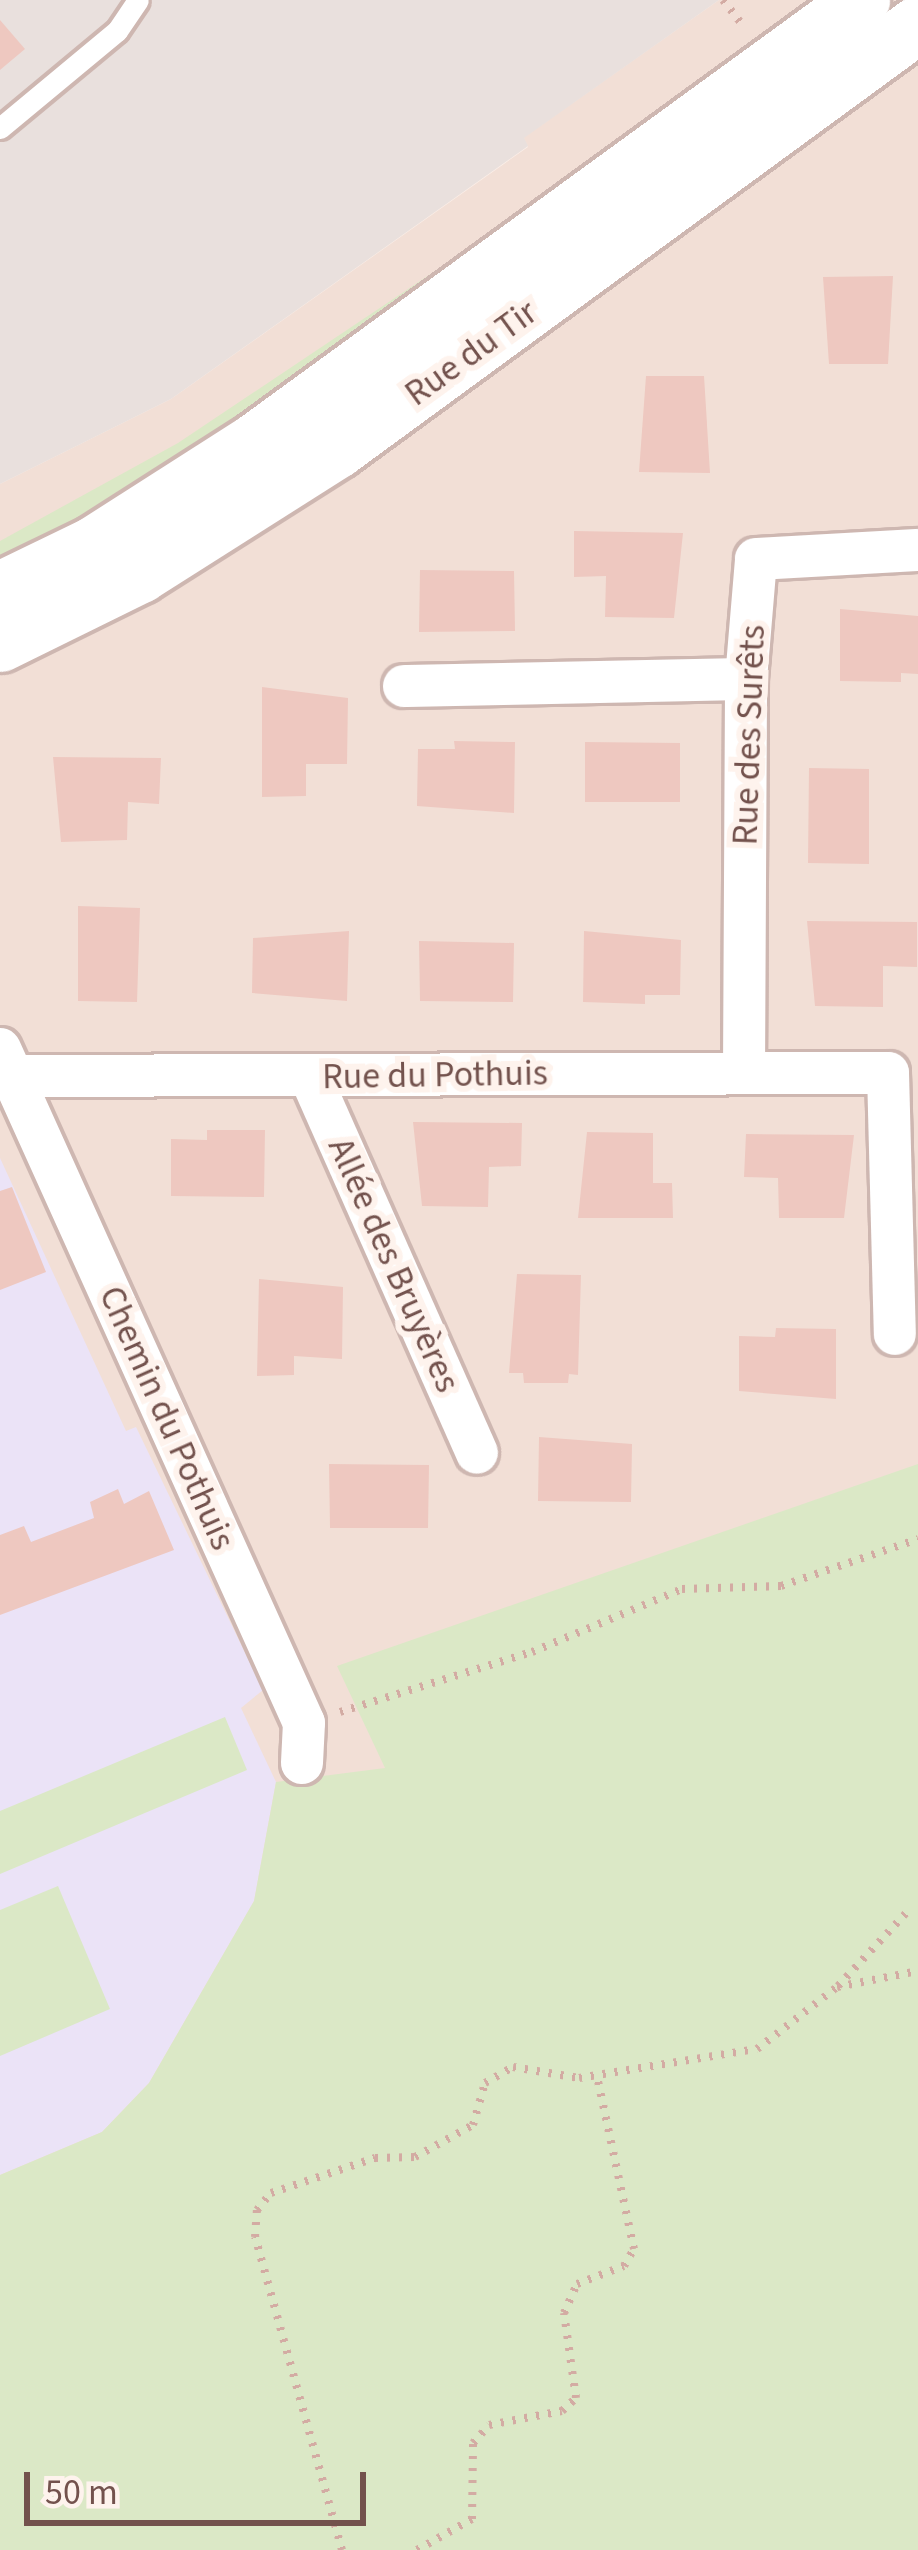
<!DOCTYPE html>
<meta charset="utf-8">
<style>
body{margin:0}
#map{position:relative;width:918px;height:2550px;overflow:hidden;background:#fbeee7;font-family:"Source Sans 3",sans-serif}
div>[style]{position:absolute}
.residential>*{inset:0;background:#f2dfd6}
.industrial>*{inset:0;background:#e9e0dd}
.education>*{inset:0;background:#ebe3f7}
.green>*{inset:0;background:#dbe8c6}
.building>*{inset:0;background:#eec8c0}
.path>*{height:8px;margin-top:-4px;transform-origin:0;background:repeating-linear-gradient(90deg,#d3aba3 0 3px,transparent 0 12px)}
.roads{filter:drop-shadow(3px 0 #ceb7b1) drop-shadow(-3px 0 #ceb7b1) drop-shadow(0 3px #ceb7b1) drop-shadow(0 -3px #ceb7b1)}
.lane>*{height:21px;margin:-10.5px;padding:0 10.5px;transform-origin:10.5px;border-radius:10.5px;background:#fff}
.street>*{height:42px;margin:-21px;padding:0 21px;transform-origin:21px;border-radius:21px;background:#fff}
.secondary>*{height:57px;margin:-28.5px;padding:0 28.5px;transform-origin:28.5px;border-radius:28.5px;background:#fff}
span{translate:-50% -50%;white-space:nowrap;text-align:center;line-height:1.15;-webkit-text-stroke:12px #fef3ed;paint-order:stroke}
.street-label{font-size:36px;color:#73524d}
.scale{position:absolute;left:24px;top:2472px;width:342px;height:54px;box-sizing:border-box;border:6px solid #73524d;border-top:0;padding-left:15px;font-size:36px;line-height:42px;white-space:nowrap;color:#73524d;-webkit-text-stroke:9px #fef3ed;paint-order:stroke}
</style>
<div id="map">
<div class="residential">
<i style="clip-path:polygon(719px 0,918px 0,918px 2550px,0 2550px,0 484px,171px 399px,528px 147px,523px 138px)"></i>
</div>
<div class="industrial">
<i style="clip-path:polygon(0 0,719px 0,524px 138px,528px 146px,171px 399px,0 484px)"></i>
</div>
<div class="education">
<i style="clip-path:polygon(0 1158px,126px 1431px,136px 1427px,263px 1690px,241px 1708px,276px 1782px,254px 1901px,149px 2083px,102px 2132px,0 2175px)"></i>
</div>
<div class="green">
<i style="clip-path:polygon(544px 198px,356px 354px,0 569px,0 541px,178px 443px)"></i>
<i style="clip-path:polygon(918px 1464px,918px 2550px,0 2550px,0 2175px,102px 2132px,149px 2083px,254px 1901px,276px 1782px,385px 1768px,337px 1666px)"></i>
<i style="clip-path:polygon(225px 1717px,247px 1770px,0 1874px,0 1811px)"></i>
<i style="clip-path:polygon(58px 1886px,110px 2009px,0 2056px,0 1910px)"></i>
</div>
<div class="building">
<i style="clip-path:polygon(0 20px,25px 49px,0 70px)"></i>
<i style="clip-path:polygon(893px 276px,888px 364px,829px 364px,823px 277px)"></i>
<i style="clip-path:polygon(646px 376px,704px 376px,710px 473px,639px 472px)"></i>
<i style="clip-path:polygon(574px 531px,683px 533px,674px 618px,605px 617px,606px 576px,574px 577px)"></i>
<i style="clip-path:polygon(420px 570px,514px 571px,515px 631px,419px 632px)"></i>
<i style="clip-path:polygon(840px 609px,918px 616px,918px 674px,901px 673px,901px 682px,840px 681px)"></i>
<i style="clip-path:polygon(262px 687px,348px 698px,347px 764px,306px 764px,306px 796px,262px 797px)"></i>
<i style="clip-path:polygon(454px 741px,515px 742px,514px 813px,417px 806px,418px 749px,455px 749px)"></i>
<i style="clip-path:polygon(585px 742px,680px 743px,680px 802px,585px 802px)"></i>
<i style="clip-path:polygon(53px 757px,161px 758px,159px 804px,128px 802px,127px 840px,61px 842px)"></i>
<i style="clip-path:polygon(809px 768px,869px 769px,869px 864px,808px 863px)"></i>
<i style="clip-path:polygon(78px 906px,140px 908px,137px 1002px,78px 1001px)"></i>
<i style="clip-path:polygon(807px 921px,917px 922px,917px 967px,883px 966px,883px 1007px,815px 1006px)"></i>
<i style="clip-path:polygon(349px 931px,347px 1001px,252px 993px,253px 938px)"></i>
<i style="clip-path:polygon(584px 931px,681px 940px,680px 995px,645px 995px,645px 1004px,583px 1002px)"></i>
<i style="clip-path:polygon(419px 941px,514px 943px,513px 1002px,420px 1001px)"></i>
<i style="clip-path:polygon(413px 1122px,522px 1123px,521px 1166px,489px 1167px,488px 1207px,422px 1206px)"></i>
<i style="clip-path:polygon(207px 1130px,265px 1130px,264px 1197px,171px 1196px,171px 1139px,207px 1140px)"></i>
<i style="clip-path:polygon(587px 1132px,653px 1133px,653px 1183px,672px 1183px,673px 1218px,578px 1218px)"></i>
<i style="clip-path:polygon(746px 1134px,854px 1135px,844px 1218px,779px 1218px,778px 1178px,744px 1177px)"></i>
<i style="clip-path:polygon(12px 1187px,46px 1272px,0 1290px,0 1191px)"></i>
<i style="clip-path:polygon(517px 1274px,581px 1275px,578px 1375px,569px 1374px,568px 1383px,524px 1383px,523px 1373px,509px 1373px)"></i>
<i style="clip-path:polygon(259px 1279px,343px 1287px,342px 1359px,294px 1356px,294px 1375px,257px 1376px)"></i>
<i style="clip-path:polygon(776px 1328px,836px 1329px,836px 1399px,739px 1391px,739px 1336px,775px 1337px)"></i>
<i style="clip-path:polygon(539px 1437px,632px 1444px,631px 1502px,538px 1501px)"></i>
<i style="clip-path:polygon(329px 1464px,429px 1465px,428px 1528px,330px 1528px)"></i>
<i style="clip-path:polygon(118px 1489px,124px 1504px,149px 1491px,174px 1550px,0 1615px,0 1535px,24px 1526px,31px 1542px,94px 1518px,90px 1502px)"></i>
</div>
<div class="path">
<i style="left:723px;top:0;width:33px;rotate:52deg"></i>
<i style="left:340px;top:1712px;width:201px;rotate:-17.4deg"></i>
<i style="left:532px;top:1652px;width:163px;rotate:-22.8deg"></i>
<i style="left:682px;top:1589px;width:99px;rotate:-1.7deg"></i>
<i style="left:781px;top:1586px;width:145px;rotate:-18.9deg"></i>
<i style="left:838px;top:1986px;width:100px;rotate:-47deg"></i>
<i style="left:342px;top:2550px;width:325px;rotate:-105.5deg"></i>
<i style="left:255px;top:2237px;width:27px;rotate:-86deg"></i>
<i style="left:257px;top:2210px;width:22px;rotate:-51deg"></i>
<i style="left:271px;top:2193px;width:110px;rotate:-18.6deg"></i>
<i style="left:375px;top:2158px;width:40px;rotate:-1.4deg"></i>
<i style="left:415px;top:2157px;width:66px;rotate:-28.9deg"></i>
<i style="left:473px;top:2125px;width:44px;rotate:-74.1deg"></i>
<i style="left:485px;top:2083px;width:32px;rotate:-30deg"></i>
<i style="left:513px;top:2067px;width:67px;rotate:9.5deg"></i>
<i style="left:579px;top:2078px;width:180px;rotate:-9.3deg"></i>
<i style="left:757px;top:2049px;width:101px;rotate:-37.8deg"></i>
<i style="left:837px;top:1987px;width:83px;rotate:-11.2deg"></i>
<i style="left:417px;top:2550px;width:63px;rotate:-29.4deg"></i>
<i style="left:472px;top:2519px;width:76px;rotate:-89.2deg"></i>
<i style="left:473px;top:2443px;width:24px;rotate:-48deg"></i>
<i style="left:489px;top:2425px;width:74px;rotate:-10.9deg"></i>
<i style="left:562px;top:2411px;width:19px;rotate:-43deg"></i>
<i style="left:576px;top:2398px;width:86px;rotate:-98deg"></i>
<i style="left:564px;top:2313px;width:32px;rotate:-66deg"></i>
<i style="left:577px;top:2284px;width:50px;rotate:-21deg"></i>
<i style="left:624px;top:2266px;width:20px;rotate:-60deg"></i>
<i style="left:634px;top:2249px;width:177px;rotate:-102.1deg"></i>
</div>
<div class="roads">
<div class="lane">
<i style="left:0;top:128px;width:152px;rotate:-39.7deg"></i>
<i style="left:117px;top:31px;width:37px;rotate:-56deg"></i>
</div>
<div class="street">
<i style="left:404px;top:686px;width:342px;rotate:-1.2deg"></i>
<i style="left:0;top:1049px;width:739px;rotate:65.72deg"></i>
<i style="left:304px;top:1723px;width:40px;rotate:92.9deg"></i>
<i style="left:744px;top:1072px;width:393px;rotate:-89.7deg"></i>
<i style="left:746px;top:679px;width:120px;rotate:-85.2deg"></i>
<i style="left:756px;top:559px;width:162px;rotate:-3.2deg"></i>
<i style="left:13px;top:1076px;width:875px;rotate:-0.2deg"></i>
<i style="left:888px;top:1073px;width:261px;rotate:88.5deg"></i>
<i style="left:310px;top:1076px;width:412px;rotate:66.1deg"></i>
</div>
<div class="secondary">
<i style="left:0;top:590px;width:103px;rotate:-25.8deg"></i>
<i style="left:93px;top:545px;width:191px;rotate:-32.6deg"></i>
<i style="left:254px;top:442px;width:751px;rotate:-36.06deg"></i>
<i style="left:0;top:643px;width:156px;rotate:-26.2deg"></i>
<i style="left:140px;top:574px;width:233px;rotate:-32.4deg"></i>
<i style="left:337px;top:449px;width:720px;rotate:-36.19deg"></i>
</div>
</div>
<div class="street-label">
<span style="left:471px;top:353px;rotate:-36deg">Rue du Tir</span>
<span style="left:749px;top:735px;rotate:-88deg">Rue des Surêts</span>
<span style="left:435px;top:1075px;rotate:-1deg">Rue du Pothuis</span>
<span style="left:394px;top:1265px;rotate:66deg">Allée des Bruyères</span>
<span style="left:167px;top:1418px;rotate:66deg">Chemin du Pothuis</span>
</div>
<div class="scale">50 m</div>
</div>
